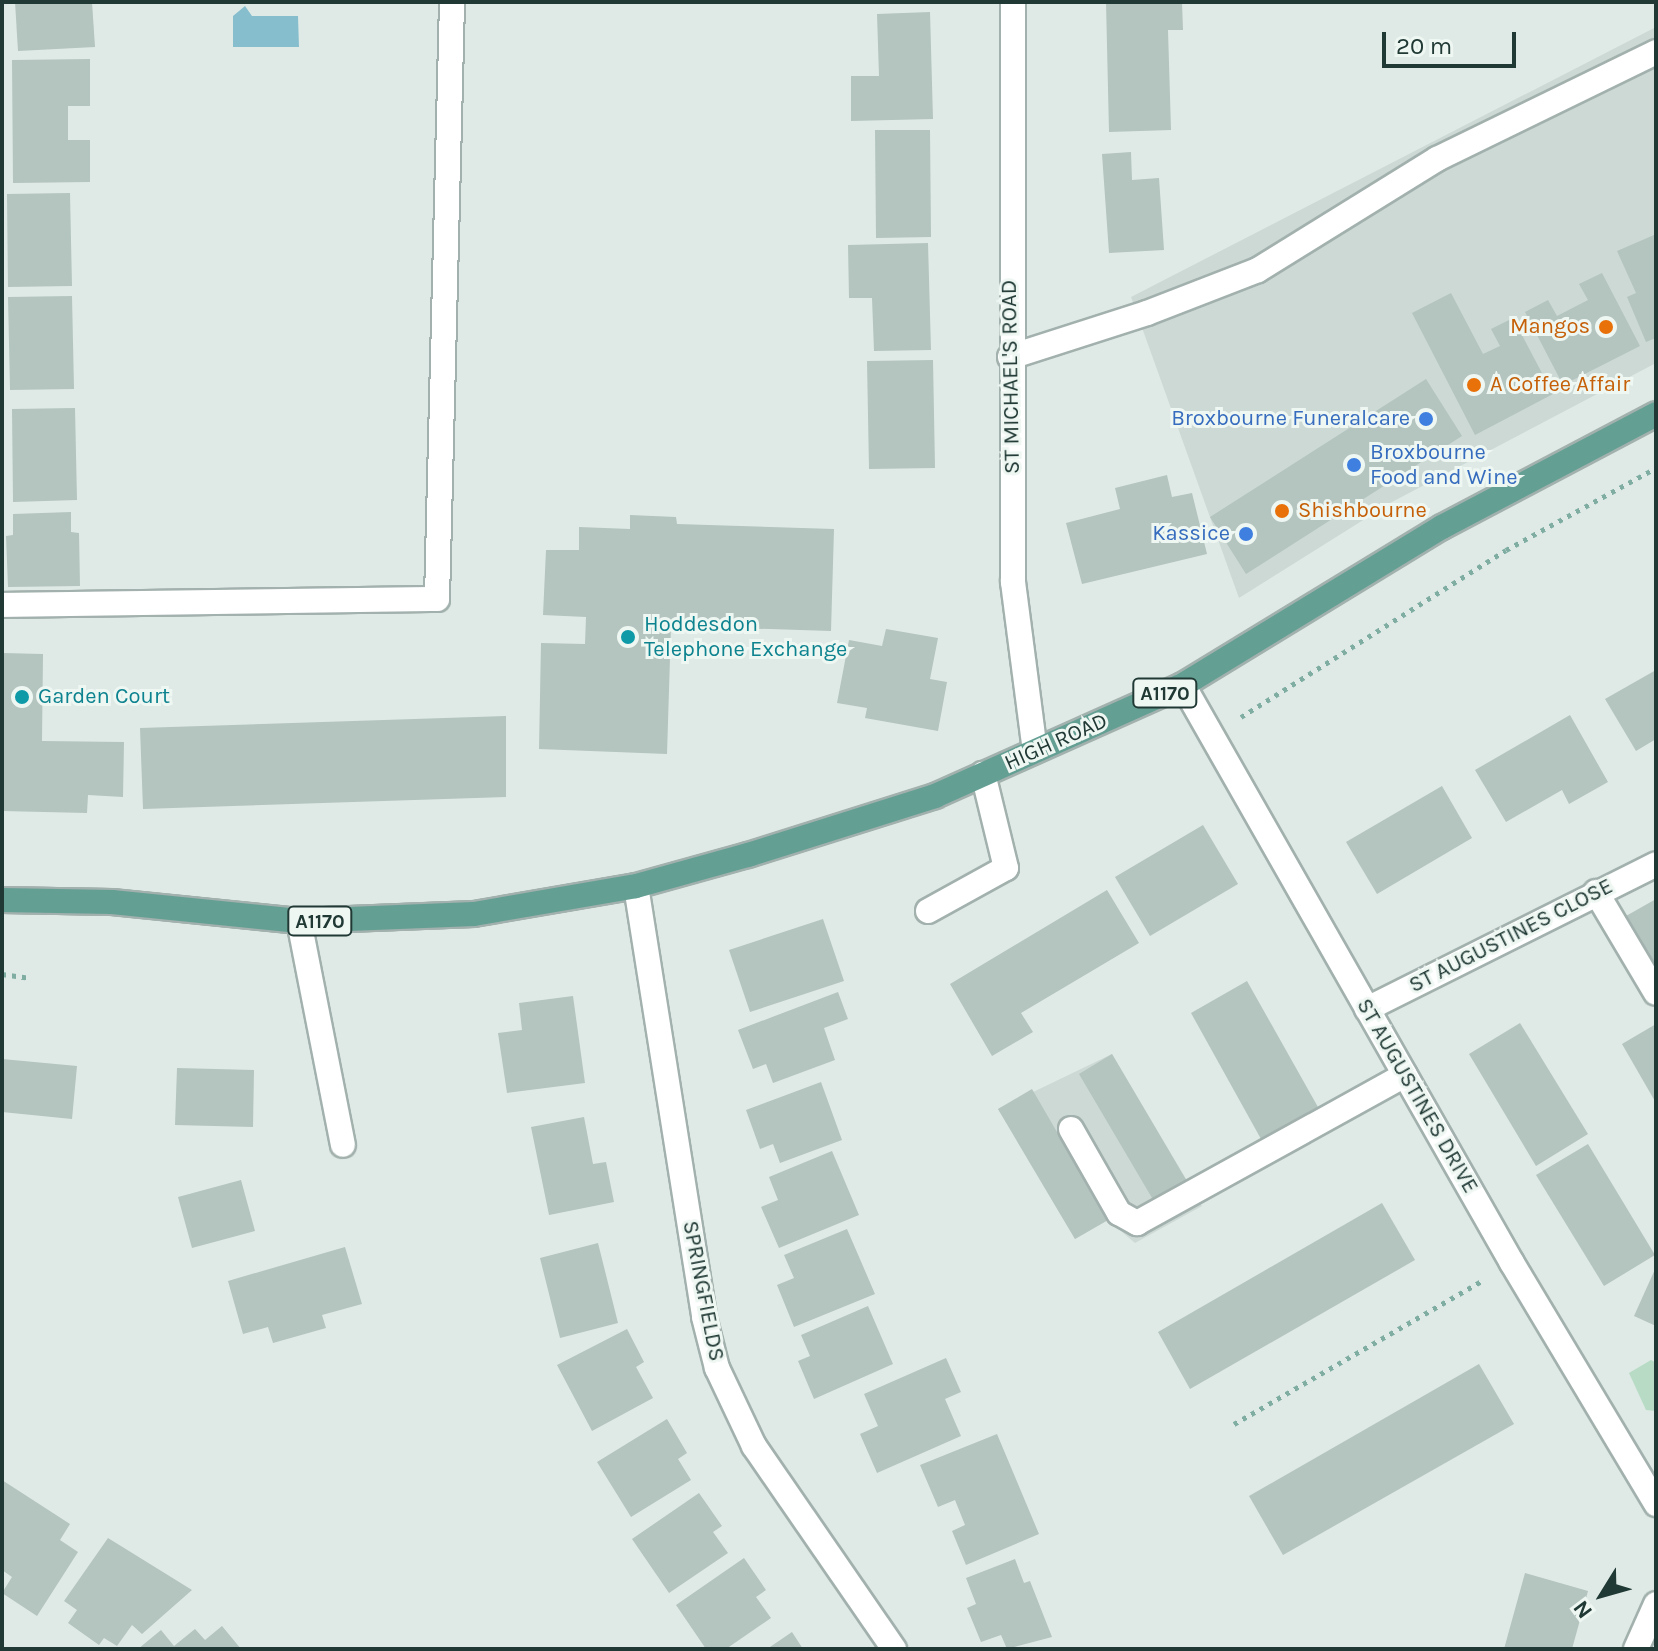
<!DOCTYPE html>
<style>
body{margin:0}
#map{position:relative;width:1658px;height:1651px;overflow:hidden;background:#dfeae6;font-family:Karla,sans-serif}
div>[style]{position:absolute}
.built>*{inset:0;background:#cdd9d5}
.green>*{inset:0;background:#b7dbc4}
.water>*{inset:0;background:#87bece}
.building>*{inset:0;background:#b4c4bf}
.path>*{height:5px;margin-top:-2.5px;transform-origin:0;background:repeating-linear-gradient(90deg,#7fada2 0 4px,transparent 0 10px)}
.roads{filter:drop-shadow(2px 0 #a2b1ad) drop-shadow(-2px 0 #a2b1ad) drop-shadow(0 2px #a2b1ad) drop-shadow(0 -2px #a2b1ad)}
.lane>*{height:24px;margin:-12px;padding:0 12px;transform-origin:12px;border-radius:12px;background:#fff}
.street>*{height:24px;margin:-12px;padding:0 12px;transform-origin:12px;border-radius:12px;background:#fff}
.primary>*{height:24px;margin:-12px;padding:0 12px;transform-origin:12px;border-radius:12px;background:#649f94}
.dots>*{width:22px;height:22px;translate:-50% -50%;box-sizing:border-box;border:4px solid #eff7f3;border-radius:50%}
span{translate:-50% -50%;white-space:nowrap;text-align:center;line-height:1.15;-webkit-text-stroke:6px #eff7f3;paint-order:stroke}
.shield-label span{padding:2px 6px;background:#eff7f3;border:2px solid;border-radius:6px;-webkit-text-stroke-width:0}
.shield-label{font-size:20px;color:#203934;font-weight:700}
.food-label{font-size:22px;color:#c56008}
.right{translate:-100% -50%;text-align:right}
.left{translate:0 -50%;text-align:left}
.street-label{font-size:22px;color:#203934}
.shop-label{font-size:22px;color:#366cbe}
.culture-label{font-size:22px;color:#0d838f}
.frame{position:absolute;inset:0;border:4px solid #203934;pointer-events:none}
.north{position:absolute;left:1562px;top:1555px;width:80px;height:80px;-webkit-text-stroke:6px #eff7f3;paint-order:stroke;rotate:233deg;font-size:22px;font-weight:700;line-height:32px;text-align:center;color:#203934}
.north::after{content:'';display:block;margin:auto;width:28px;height:36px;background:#203934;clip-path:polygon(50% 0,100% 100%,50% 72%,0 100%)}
.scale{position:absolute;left:1382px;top:32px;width:134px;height:36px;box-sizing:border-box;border:4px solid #203934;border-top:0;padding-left:10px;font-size:24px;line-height:28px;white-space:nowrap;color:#203934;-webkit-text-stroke:6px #eff7f3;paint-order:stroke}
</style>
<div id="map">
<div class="built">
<i style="clip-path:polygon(1656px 27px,1656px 363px,1392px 502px,1239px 598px,1131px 297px)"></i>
<i style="clip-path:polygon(1112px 1054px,1202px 1206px,1135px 1243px,1108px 1220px,1075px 1239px,998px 1109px)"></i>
</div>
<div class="green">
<i style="clip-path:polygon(1651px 1360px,1656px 1363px,1656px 1411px,1646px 1410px,1629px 1373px)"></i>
</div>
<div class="water">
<i style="clip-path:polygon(245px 6px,252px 16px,298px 16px,299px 47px,233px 47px,233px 16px)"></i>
</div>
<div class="building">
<i style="clip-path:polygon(15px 2px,92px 2px,95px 47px,18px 51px)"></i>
<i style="clip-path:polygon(1106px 2px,1182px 2px,1183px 30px,1168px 30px,1171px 130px,1109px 132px)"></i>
<i style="clip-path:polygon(930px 12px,933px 119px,851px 121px,851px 76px,879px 76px,877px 14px)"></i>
<i style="clip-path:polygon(90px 59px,90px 106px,68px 106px,68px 140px,90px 140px,90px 182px,13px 183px,12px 60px)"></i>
<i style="clip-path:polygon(875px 130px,930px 130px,931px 237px,876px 238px)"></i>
<i style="clip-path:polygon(1131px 152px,1132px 180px,1159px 178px,1164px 250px,1109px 253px,1102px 154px)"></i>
<i style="clip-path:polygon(70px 193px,72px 286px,8px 287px,7px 194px)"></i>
<i style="clip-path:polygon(1654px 235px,1656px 338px,1646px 342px,1627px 297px,1636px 293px,1617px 251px)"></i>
<i style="clip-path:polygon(928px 243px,931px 350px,874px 351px,872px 298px,849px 298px,848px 245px)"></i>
<i style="clip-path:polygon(1602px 273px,1640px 346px,1563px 385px,1525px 312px,1548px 300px,1557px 316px,1588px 300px,1579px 284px)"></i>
<i style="clip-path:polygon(1451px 293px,1483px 354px,1500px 346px,1491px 329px,1513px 318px,1553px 394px,1475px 435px,1412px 313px)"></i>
<i style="clip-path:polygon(72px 296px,74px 389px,10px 390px,8px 297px)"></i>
<i style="clip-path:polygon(933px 360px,935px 468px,869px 469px,867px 361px)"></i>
<i style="clip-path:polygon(1426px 379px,1462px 436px,1246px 574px,1210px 517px)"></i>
<i style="clip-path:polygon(75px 408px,77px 500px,13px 502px,12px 409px)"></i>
<i style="clip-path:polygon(1167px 475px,1172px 497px,1192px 493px,1207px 554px,1082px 584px,1066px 523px,1120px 509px,1115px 488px)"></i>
<i style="clip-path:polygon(71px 512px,71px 532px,79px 533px,80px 586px,8px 587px,6px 536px,13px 535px,13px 514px)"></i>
<i style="clip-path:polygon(630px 515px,676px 517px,677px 524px,834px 529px,831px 631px,671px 626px,667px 754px,539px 749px,541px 643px,585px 644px,586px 617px,543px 615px,546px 550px,579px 550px,579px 527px,630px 529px)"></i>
<i style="clip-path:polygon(886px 629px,938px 638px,930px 679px,947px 682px,938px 731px,865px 718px,867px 708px,837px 703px,849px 640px,882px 646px)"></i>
<i style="clip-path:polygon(2px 653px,43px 654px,42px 741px,124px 742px,123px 797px,88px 795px,87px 813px,2px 811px)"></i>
<i style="clip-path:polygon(1656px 670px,1656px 739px,1636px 751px,1605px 699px)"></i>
<i style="clip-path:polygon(1570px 715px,1608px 782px,1569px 804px,1562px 790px,1506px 822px,1475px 770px)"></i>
<i style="clip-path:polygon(506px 716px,506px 797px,143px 809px,140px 728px)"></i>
<i style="clip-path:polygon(1442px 786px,1472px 838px,1377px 894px,1346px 842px)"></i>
<i style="clip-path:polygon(1203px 825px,1238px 884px,1150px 936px,1115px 877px)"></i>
<i style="clip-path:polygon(1107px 890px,1139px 943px,1021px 1013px,1033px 1032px,992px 1056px,950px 984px)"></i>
<i style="clip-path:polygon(1656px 899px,1656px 969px,1626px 916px)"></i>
<i style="clip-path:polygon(823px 919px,844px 981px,750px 1012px,729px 950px)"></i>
<i style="clip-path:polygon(1247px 981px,1323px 1116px,1266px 1148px,1191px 1013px)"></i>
<i style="clip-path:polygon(838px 992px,848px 1019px,824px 1028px,835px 1060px,773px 1083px,766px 1064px,753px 1069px,738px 1030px)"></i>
<i style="clip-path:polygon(573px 996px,585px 1083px,507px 1093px,498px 1033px,522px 1030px,519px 1003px)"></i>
<i style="clip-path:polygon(1520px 1023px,1588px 1134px,1536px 1166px,1469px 1054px)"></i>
<i style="clip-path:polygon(1656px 1024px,1656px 1103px,1622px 1044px)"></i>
<i style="clip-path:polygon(1112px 1054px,1188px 1183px,1155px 1203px,1079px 1074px)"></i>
<i style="clip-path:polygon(2px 1059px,77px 1066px,72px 1119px,2px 1112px)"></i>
<i style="clip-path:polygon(177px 1068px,254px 1070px,253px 1127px,175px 1125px)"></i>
<i style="clip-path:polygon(821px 1082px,842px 1140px,780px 1163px,773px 1144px,760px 1149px,746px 1110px)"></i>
<i style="clip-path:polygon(1032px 1089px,1108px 1220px,1075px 1239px,998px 1109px)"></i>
<i style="clip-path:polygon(584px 1117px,593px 1164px,606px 1162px,614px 1202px,549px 1215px,531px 1127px)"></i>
<i style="clip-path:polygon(1588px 1144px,1655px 1255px,1604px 1286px,1536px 1175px)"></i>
<i style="clip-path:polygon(832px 1151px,859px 1215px,779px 1248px,761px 1207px,778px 1200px,769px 1177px)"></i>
<i style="clip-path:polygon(241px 1180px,255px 1231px,192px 1248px,178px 1197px)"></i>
<i style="clip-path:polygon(1382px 1203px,1415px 1260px,1190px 1389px,1158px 1332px)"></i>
<i style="clip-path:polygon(847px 1229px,875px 1294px,794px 1327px,777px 1285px,794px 1278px,784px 1255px)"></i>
<i style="clip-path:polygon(598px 1243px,618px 1323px,560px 1338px,540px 1258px)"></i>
<i style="clip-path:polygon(345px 1247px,362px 1304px,322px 1315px,326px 1328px,273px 1343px,268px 1327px,243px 1334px,228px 1281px)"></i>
<i style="clip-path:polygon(1656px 1267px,1656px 1326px,1634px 1316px)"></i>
<i style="clip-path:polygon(868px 1306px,893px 1364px,814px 1399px,798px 1361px,810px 1356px,801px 1335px)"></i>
<i style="clip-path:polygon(627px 1329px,644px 1362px,636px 1367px,653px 1398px,592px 1431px,557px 1365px)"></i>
<i style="clip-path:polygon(946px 1358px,961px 1392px,945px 1399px,961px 1436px,877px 1473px,860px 1434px,878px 1426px,864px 1394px)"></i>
<i style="clip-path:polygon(1479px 1364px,1514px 1424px,1283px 1555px,1249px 1496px)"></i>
<i style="clip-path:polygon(667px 1419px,687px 1453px,678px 1459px,691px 1480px,631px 1517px,597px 1462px)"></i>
<i style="clip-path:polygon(997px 1434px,1039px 1534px,966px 1565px,952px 1531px,965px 1525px,955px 1500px,938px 1507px,920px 1465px)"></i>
<i style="clip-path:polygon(2px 1480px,70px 1524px,60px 1540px,78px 1552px,37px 1616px,2px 1593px,12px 1577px,2px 1570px)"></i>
<i style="clip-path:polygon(699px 1493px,722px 1526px,713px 1532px,728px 1553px,669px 1593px,632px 1539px)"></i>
<i style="clip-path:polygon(108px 1538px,192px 1590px,142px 1634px,132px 1625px,117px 1646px,104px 1638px,99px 1645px,68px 1623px,77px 1610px,64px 1601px)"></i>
<i style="clip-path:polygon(744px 1558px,766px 1590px,756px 1597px,771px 1618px,726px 1649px,706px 1649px,676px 1605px)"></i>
<i style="clip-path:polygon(1015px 1559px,1024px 1583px,1030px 1581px,1052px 1637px,1007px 1649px,1001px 1635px,981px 1642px,967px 1608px,976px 1604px,966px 1578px)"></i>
<i style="clip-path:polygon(1525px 1573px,1588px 1591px,1572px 1649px,1504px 1649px)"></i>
<i style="clip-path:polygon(222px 1626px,241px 1649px,138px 1649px,161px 1630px,174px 1646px,195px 1629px,205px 1640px)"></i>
<i style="clip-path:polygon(792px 1632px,803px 1649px,767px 1649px)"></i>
</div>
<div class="path">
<i style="left:1241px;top:717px;width:313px;rotate:-32.2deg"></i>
<i style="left:1506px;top:550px;width:171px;rotate:-28.7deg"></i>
<i style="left:2px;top:974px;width:27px;rotate:8deg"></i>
<i style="left:1234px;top:1424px;width:288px;rotate:-30deg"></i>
</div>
<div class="roads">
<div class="lane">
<i style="left:1010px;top:357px;width:144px;rotate:-17.8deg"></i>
<i style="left:1147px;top:313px;width:119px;rotate:-21.2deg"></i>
<i style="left:1258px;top:270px;width:211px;rotate:-31.8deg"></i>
<i style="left:1437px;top:159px;width:244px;rotate:-26deg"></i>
<i style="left:2px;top:605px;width:435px;rotate:-0.8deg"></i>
<i style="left:437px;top:599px;width:597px;rotate:-88.56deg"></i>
<i style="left:1596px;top:892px;width:117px;rotate:59.3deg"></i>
<i style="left:928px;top:911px;width:89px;rotate:-28.9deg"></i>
<i style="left:1006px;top:868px;width:97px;rotate:-103.7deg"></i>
<i style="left:299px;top:921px;width:228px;rotate:78.9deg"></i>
<i style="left:1071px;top:1129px;width:97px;rotate:60.3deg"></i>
<i style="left:1119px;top:1213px;width:21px;rotate:29deg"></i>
<i style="left:1137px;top:1223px;width:306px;rotate:-28.9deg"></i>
</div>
<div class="street">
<i style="left:1013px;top:2px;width:580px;rotate:90deg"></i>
<i style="left:1013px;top:582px;width:170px;rotate:82.6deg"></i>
<i style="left:1183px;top:685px;width:665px;rotate:60.35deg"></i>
<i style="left:1512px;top:1263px;width:281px;rotate:59.1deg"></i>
<i style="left:636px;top:886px;width:436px;rotate:81deg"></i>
<i style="left:704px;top:1317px;width:53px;rotate:75.7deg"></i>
<i style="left:717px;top:1368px;width:86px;rotate:64.6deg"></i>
<i style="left:754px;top:1446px;width:247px;rotate:55.4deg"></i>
<i style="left:1367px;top:1009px;width:323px;rotate:-26.6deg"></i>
<i style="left:1636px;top:1649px;width:49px;rotate:-66deg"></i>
</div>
<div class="primary">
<i style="left:2px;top:900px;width:110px;rotate:1deg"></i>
<i style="left:112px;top:902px;width:188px;rotate:5.8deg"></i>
<i style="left:299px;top:921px;width:175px;rotate:-2.3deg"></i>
<i style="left:474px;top:914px;width:164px;rotate:-9.8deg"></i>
<i style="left:636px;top:886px;width:116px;rotate:-15.5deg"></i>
<i style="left:748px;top:855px;width:196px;rotate:-17.5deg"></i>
<i style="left:935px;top:796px;width:272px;rotate:-24.1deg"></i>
<i style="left:1183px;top:685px;width:303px;rotate:-31.4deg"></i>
<i style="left:1442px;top:527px;width:242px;rotate:-27.8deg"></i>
</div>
</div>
<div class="dots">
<i style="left:1606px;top:327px;background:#e8710a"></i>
<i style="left:1474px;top:385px;background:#e8710a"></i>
<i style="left:1426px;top:419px;background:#3f7fe0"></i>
<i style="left:1354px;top:465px;background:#3f7fe0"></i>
<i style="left:1282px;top:511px;background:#e8710a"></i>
<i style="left:1246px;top:534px;background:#3f7fe0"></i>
<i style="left:628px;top:637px;background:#0f9aa8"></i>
<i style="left:22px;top:697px;background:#0f9aa8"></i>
</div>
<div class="shield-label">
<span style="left:1165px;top:693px">A1170</span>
<span style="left:320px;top:921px">A1170</span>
</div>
<div class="food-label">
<span class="right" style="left:1590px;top:327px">Mangos</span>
<span class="left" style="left:1490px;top:385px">A Coffee Affair</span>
<span class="left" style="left:1298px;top:511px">Shishbourne</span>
</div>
<div class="street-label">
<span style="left:1011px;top:377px;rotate:-91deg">ST MICHAEL'S ROAD</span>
<span style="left:1056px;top:742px;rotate:-24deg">HIGH ROAD</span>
<span style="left:1511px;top:936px;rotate:-27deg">ST AUGUSTINES CLOSE</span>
<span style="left:1417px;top:1096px;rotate:60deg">ST AUGUSTINES DRIVE</span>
<span style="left:703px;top:1291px;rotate:79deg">SPRINGFIELDS</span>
</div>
<div class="shop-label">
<span class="right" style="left:1410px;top:419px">Broxbourne Funeralcare</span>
<span class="left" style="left:1370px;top:465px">Broxbourne<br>Food and Wine</span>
<span class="right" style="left:1230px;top:534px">Kassice</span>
</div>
<div class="culture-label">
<span class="left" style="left:644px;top:637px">Hoddesdon<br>Telephone Exchange</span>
<span class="left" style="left:38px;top:697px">Garden Court</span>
</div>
<div class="frame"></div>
<div class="north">N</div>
<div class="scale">20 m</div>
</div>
